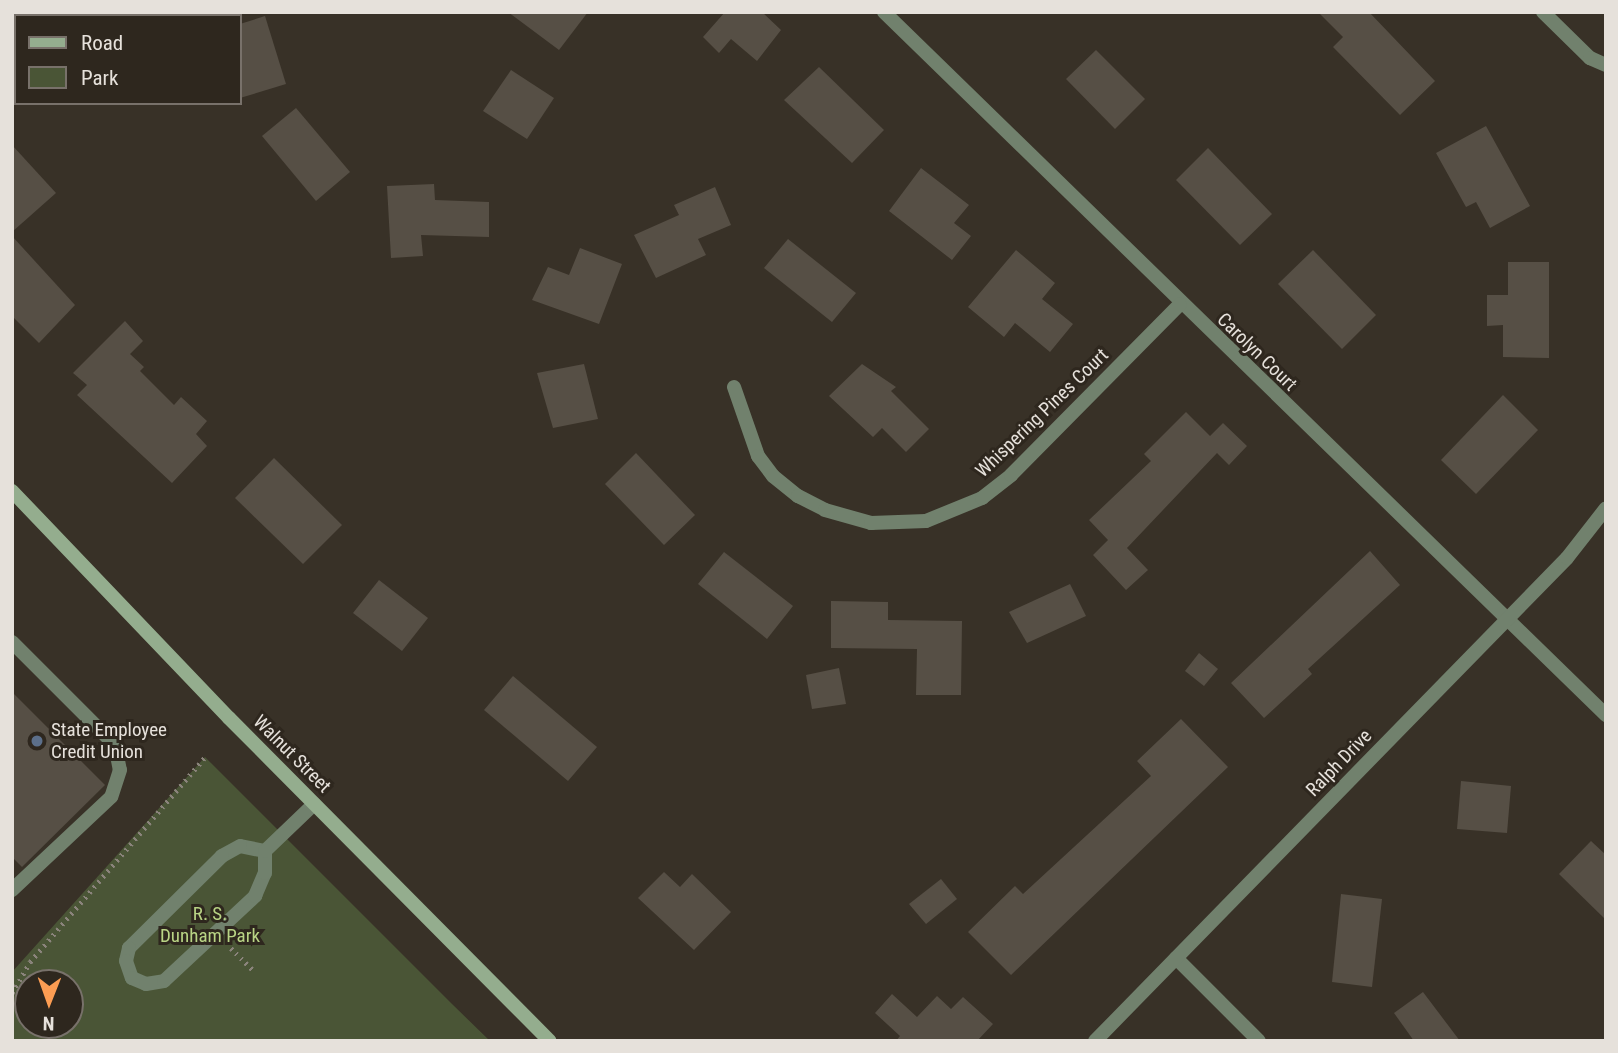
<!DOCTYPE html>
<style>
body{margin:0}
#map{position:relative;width:1618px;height:1053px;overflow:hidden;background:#383127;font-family:"Roboto Condensed",sans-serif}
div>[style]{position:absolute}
.green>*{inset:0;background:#4a5536}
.building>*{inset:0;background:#564f45}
.path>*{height:4.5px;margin-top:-2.25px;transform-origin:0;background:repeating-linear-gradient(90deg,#8b847c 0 2px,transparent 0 7px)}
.lane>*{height:14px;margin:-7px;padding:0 7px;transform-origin:7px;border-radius:7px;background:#71816d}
.street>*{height:14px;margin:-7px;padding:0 7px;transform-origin:7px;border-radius:7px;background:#71816d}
.secondary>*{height:14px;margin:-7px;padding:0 7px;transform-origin:7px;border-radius:7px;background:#94ad8e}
.dots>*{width:19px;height:19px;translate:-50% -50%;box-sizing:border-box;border:4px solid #2e271e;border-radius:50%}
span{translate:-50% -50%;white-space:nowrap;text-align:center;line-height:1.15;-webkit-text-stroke:6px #2e271e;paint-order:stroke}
.street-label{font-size:19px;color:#e6e1db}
.poi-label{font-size:19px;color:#e6e1db}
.left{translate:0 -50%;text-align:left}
.park-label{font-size:19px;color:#b9d485}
.frame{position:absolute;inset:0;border:14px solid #e6e1db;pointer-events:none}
.legend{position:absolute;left:14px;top:14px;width:228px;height:91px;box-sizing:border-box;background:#2e271e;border:2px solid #78716a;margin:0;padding:9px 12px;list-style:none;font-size:21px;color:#e6e1db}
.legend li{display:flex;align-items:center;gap:14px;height:35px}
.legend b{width:35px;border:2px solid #78716a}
.north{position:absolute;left:14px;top:969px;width:70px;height:70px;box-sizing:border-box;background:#2e271e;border:2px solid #78716a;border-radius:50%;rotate:181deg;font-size:19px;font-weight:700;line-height:28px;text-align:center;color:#e6e1db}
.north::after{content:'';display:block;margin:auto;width:24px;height:32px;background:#fc9d53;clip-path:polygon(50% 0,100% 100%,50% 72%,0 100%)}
</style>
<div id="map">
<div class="green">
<i style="clip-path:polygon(evenodd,205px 757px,451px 1003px,490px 1041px,12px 1041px,12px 972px,205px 757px,28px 983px,70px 983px,70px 1025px,28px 1025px,28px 983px)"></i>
</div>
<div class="building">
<i style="clip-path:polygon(508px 12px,588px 12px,559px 50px)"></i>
<i style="clip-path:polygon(725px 12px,762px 12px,781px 30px,757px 61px,731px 39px,719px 53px,703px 37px)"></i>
<i style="clip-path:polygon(1318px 12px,1369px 12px,1435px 81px,1400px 115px,1333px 47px,1343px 37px)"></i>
<i style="clip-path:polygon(265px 16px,286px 84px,240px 98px,240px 24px)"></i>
<i style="clip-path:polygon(1096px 50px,1145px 99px,1115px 129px,1066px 79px)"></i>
<i style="clip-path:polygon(819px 67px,884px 130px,852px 163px,784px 100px)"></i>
<i style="clip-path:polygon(511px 70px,554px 98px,527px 139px,483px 111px)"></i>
<i style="clip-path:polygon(296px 108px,350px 172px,316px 201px,262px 136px)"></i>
<i style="clip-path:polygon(1486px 126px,1530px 206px,1490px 228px,1476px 202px,1466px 207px,1436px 153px)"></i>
<i style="clip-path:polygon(12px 145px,56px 193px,12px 232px)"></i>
<i style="clip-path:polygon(1208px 148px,1272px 214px,1240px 245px,1176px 180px)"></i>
<i style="clip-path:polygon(921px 168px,969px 205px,954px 223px,971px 236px,952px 260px,889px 211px)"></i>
<i style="clip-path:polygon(434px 184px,435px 200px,489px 202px,489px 237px,421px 235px,423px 256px,391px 258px,387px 186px)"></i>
<i style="clip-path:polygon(715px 187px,731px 225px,698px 239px,706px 255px,656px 278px,634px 235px,679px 215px,674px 205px)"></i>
<i style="clip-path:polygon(12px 236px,75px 305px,39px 343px,12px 316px)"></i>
<i style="clip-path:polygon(788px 239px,856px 293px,832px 322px,764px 268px)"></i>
<i style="clip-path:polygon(580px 248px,622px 264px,599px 324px,532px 300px,548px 267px,569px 275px)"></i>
<i style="clip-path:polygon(1016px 250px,1055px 283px,1042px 299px,1073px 324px,1050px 352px,1015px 323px,1004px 337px,968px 307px)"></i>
<i style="clip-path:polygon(1313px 250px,1376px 315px,1342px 349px,1278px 284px)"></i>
<i style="clip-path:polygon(1508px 262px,1549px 262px,1549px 358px,1503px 357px,1503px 325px,1487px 326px,1487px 295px,1508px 295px)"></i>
<i style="clip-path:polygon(125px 321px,143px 341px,130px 354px,144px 367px,140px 371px,174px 405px,181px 397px,207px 421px,196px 434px,207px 446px,172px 483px,77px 395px,87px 385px,73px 373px)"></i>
<i style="clip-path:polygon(584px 364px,598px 419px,553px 428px,537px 373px)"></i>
<i style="clip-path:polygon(862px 364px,896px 387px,891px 391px,929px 429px,906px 452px,882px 428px,873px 437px,829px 396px)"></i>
<i style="clip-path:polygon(1503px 395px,1538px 430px,1476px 494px,1441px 460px)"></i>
<i style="clip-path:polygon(1186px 412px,1210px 436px,1223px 423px,1247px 446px,1229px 465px,1217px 453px,1127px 548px,1148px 570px,1126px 590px,1093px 555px,1108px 540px,1089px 520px,1151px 461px,1144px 454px)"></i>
<i style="clip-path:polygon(636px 453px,695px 515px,664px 545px,605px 484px)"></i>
<i style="clip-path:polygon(274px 458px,342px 525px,303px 564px,235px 498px)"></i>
<i style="clip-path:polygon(1370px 551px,1400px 585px,1308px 669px,1312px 674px,1264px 718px,1231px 683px)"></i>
<i style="clip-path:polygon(724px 552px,793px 606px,767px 639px,698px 584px)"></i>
<i style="clip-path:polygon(379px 580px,428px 618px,402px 651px,353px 613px)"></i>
<i style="clip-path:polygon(1070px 584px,1086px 616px,1027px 643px,1009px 612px)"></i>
<i style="clip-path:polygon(831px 601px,888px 602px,888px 620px,962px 621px,961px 695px,916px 695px,917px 649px,831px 648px)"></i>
<i style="clip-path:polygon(1199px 653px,1218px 669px,1204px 686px,1185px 671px)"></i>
<i style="clip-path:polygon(839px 668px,846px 704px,812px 709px,806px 675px)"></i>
<i style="clip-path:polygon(513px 676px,597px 747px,568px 781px,484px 710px)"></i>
<i style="clip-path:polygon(12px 692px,105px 785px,22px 867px,12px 857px)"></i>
<i style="clip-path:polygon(1181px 719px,1228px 767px,1011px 975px,968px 932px,1015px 886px,1023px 894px,1151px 776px,1137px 761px)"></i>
<i style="clip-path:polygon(1461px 781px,1511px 786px,1507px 833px,1457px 829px)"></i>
<i style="clip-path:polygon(1591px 841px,1606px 855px,1606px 920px,1559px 874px)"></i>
<i style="clip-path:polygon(664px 872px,680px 887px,692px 874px,731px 912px,694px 950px,638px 898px)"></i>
<i style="clip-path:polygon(941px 879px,957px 899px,926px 924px,909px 904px)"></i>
<i style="clip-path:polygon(1341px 894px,1382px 899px,1372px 987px,1332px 982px)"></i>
<i style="clip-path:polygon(1423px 992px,1460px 1041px,1414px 1041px,1394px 1013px)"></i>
<i style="clip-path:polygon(892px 994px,917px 1017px,937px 996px,951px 1009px,963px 997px,993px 1024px,977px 1041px,896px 1041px,900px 1036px,875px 1013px)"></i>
</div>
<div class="path">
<i style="left:231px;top:948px;width:34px;rotate:45deg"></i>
<i style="left:12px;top:993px;width:36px;rotate:-60deg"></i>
<i style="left:30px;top:962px;width:272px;rotate:-49.5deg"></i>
</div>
<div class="lane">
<i style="left:12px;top:642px;width:146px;rotate:45deg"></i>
<i style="left:115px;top:745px;width:25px;rotate:79deg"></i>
<i style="left:120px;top:770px;width:28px;rotate:108deg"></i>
<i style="left:111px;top:797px;width:136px;rotate:136.8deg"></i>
<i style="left:265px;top:851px;width:25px;rotate:-169deg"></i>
<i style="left:240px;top:846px;width:21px;rotate:151deg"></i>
<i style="left:222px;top:856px;width:131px;rotate:135.3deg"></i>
<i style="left:129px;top:948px;width:13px;rotate:103deg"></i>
<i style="left:126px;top:961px;width:18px;rotate:71deg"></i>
<i style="left:132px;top:978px;width:15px;rotate:23deg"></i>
<i style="left:146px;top:984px;width:18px;rotate:-9deg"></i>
<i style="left:164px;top:981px;width:125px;rotate:-43deg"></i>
<i style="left:255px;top:896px;width:25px;rotate:-67deg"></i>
<i style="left:265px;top:873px;width:22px;rotate:-90deg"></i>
<i style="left:265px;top:851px;width:68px;rotate:-43.8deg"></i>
</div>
<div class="street">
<i style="left:884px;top:12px;width:1008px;rotate:44.24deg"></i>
<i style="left:1543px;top:12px;width:66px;rotate:44.4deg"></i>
<i style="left:1590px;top:58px;width:17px;rotate:24deg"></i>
<i style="left:734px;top:387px;width:73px;rotate:70.8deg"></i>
<i style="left:758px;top:456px;width:25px;rotate:53deg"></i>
<i style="left:773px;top:476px;width:32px;rotate:39deg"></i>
<i style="left:798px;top:496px;width:30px;rotate:27deg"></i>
<i style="left:825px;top:510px;width:48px;rotate:15.8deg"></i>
<i style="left:871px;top:523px;width:55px;rotate:-2.1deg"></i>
<i style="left:926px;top:521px;width:61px;rotate:-22.3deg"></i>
<i style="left:982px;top:498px;width:37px;rotate:-38deg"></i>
<i style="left:1011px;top:475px;width:240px;rotate:-45.3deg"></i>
<i style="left:1176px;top:958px;width:117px;rotate:45deg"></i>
<i style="left:1095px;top:1041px;width:675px;rotate:-45.66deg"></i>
<i style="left:1567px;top:558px;width:63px;rotate:-52deg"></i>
</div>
<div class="secondary">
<i style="left:12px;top:491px;width:314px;rotate:46.3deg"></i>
<i style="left:229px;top:718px;width:455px;rotate:45.2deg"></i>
</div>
<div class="dots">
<i style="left:37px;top:741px;background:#5c6f8a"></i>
</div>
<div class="street-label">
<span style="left:1257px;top:352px;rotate:44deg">Carolyn Court</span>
<span style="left:1042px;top:413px;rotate:-44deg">Whispering Pines Court</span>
<span style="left:292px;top:754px;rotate:45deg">Walnut Street</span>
<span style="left:1339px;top:763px;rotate:-46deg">Ralph Drive</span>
</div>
<div class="poi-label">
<span class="left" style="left:51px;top:741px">State Employee<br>Credit Union</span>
</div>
<div class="park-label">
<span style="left:210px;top:925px">R. S.<br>Dunham Park</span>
</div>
<div class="frame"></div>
<ul class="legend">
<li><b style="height:9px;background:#94ad8e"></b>Road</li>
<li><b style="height:19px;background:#4a5536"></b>Park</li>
</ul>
<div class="north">N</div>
</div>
